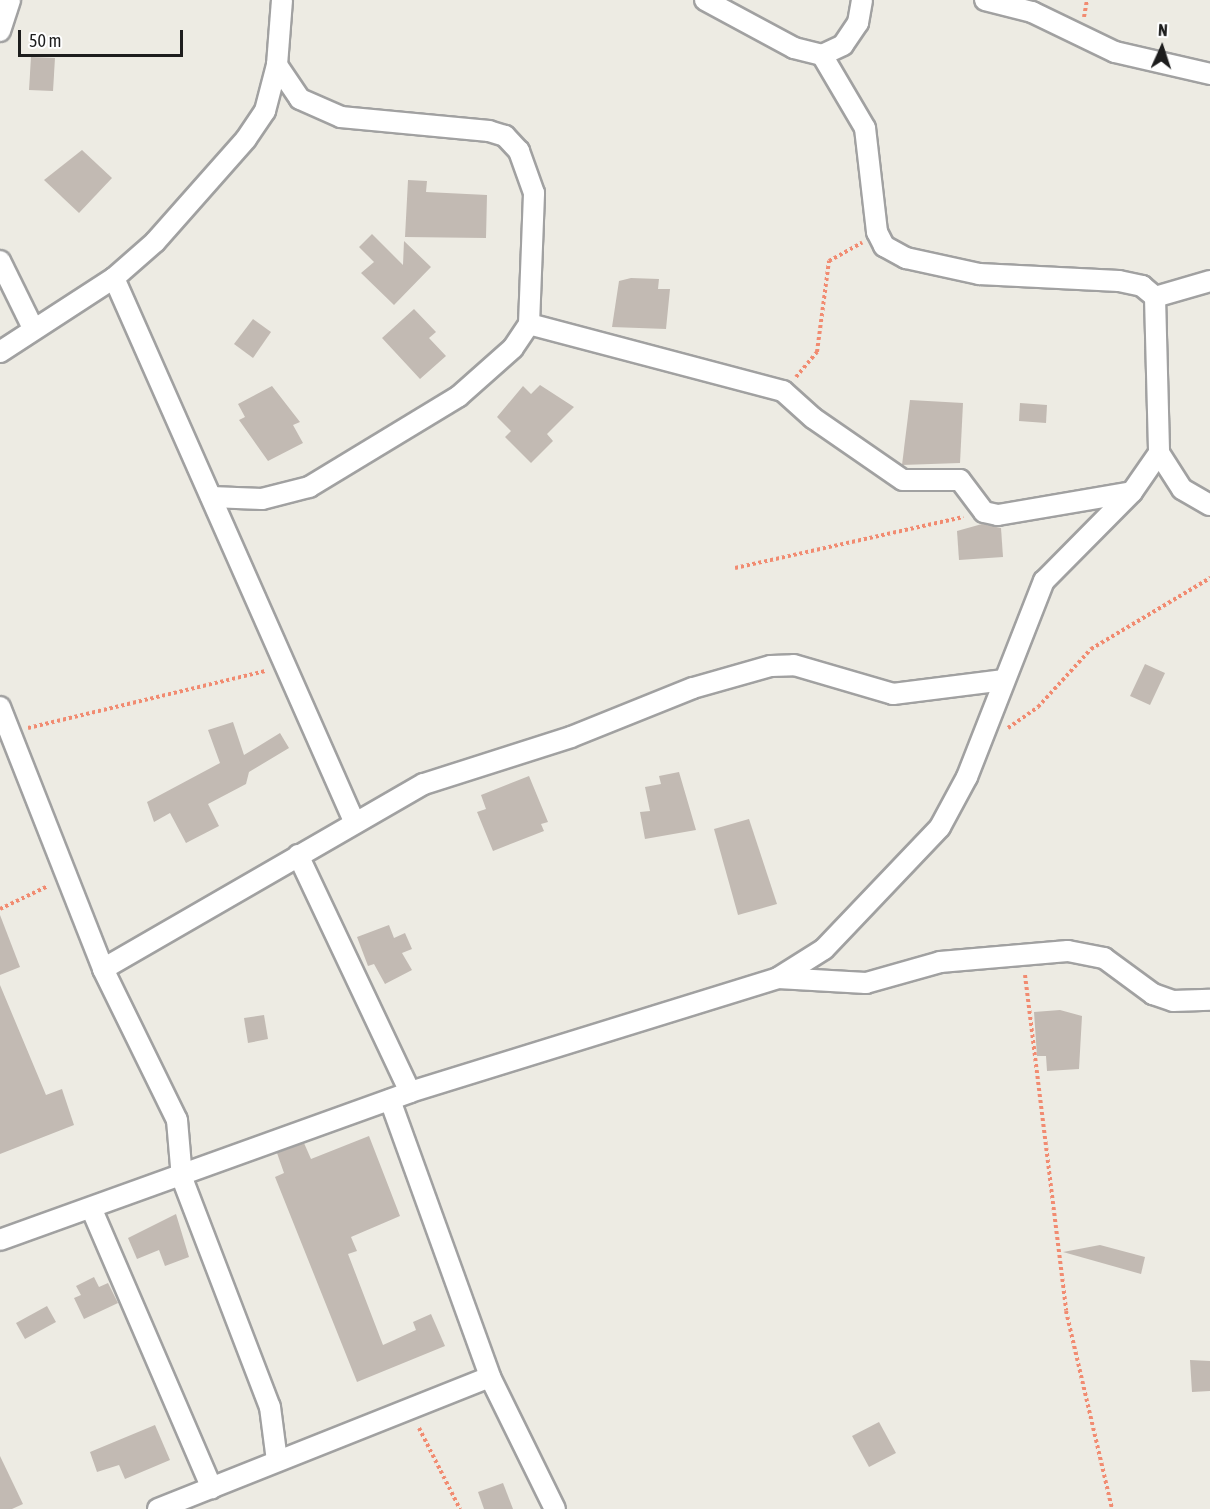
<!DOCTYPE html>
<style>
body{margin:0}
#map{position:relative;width:1210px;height:1509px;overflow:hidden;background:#edebe3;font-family:"Asap Condensed",sans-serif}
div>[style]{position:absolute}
.building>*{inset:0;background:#c2bab3}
.path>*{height:4px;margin-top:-2px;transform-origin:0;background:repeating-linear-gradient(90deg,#f18b71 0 3px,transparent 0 6px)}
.roads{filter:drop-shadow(2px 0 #a1a1a1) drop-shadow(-2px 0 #a1a1a1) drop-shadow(0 2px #a1a1a1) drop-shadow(0 -2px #a1a1a1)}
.street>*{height:20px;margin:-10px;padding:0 10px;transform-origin:10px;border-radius:10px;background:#fff}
span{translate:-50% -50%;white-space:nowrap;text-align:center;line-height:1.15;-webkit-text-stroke:4.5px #fff;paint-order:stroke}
.north{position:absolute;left:1132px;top:18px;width:60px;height:60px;-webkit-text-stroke:4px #fff;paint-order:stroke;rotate:3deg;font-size:16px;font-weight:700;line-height:24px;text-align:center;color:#1d1d1d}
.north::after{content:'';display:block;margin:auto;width:21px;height:27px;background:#1d1d1d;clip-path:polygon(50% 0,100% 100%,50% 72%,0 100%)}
.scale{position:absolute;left:18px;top:30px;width:165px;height:27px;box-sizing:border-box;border:3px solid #1d1d1d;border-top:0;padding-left:8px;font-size:18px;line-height:21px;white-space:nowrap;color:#1d1d1d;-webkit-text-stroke:4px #fff;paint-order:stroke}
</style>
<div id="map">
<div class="building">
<i style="clip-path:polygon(31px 57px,55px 58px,53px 91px,29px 90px)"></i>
<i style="clip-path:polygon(82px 150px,112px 178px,79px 213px,44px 180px)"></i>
<i style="clip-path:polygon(408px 180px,427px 181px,426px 192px,487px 195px,486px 238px,405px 237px)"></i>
<i style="clip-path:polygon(372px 234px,403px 265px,404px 241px,431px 267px,394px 305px,361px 273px,374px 262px,359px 247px)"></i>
<i style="clip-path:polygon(631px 278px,659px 279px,658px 289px,670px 289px,666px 329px,612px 327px,619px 281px)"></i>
<i style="clip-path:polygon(414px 309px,436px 332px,429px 338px,446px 356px,420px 379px,382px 338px)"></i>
<i style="clip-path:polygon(253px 319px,271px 332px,253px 358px,234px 344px)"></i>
<i style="clip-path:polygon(540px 385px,574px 407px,547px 434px,553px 441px,531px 463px,505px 437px,511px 431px,497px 417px,523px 386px,531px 394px)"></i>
<i style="clip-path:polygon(272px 386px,300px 422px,293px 425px,303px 443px,268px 461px,239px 420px,245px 417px,238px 404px)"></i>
<i style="clip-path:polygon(910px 400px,963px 403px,960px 463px,902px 465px)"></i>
<i style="clip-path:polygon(1020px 403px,1047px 405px,1046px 423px,1019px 421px)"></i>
<i style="clip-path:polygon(982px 524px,1001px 528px,1003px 557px,959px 560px,957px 531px)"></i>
<i style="clip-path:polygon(1145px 664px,1165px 673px,1150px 705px,1130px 696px)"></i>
<i style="clip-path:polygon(233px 722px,244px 755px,280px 733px,289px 748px,249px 772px,246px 784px,208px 804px,219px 826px,186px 843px,170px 813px,154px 822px,147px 802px,220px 763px,208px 730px)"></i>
<i style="clip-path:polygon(679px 772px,696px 830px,645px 839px,640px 812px,650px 811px,645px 787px,661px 784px,659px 776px)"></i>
<i style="clip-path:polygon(529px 776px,548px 822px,541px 824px,544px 831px,493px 851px,477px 812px,486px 809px,481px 795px)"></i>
<i style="clip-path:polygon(749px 819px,777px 904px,738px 915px,714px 829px)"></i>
<i style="clip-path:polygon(0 915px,20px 967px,0 975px)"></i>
<i style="clip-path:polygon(389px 925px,394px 938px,405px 933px,412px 949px,402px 953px,412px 970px,385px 984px,374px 964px,368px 966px,357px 937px)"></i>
<i style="clip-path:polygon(0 985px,46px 1095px,62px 1089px,74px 1125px,0 1154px)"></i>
<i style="clip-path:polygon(1060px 1010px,1082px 1016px,1079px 1069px,1047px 1071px,1046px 1056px,1037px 1056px,1034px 1012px)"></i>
<i style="clip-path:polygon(264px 1015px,268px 1039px,248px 1043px,244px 1018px)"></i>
<i style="clip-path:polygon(369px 1136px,400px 1216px,351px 1237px,357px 1251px,348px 1254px,383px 1345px,416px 1330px,413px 1322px,431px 1314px,445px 1346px,357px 1382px,275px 1177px,284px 1173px,277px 1153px,304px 1143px,311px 1159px)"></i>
<i style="clip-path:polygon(176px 1214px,189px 1257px,165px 1266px,159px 1250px,137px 1259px,128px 1238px)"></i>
<i style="clip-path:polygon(1100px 1245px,1145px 1257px,1141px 1274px,1063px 1252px)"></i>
<i style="clip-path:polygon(94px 1277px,99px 1287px,108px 1283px,118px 1303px,84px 1319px,74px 1298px,81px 1295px,76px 1286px)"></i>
<i style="clip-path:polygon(47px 1306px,56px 1322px,25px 1339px,16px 1323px)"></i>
<i style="clip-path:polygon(1190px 1360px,1210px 1361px,1210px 1391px,1192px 1392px)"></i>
<i style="clip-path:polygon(879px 1422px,896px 1453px,869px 1467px,852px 1436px)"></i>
<i style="clip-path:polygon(155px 1425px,170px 1460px,125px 1479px,119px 1465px,97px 1472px,90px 1452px)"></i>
<i style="clip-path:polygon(0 1456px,23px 1504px,12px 1509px,0 1509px)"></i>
<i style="clip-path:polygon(503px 1483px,513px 1509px,484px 1509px,478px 1492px)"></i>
</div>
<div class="path">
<i style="left:1084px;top:17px;width:17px;rotate:-80deg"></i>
<i style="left:796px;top:377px;width:33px;rotate:-50deg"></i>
<i style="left:817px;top:352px;width:92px;rotate:-82.5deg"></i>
<i style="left:829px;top:261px;width:38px;rotate:-29deg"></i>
<i style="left:735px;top:568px;width:234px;rotate:-12.6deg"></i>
<i style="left:28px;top:728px;width:244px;rotate:-13.5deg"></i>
<i style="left:1008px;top:728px;width:37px;rotate:-35deg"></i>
<i style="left:1038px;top:707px;width:79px;rotate:-47.6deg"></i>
<i style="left:1091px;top:649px;width:139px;rotate:-30.8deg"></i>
<i style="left:0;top:909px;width:53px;rotate:-25.6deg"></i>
<i style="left:1025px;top:975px;width:338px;rotate:83deg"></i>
<i style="left:1066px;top:1311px;width:203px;rotate:76.9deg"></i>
<i style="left:419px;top:1428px;width:91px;rotate:63.2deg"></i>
</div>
<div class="roads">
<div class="street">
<i style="left:705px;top:0;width:101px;rotate:28.3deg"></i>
<i style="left:794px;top:48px;width:29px;rotate:14deg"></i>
<i style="left:822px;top:55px;width:23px;rotate:-25deg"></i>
<i style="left:843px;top:45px;width:27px;rotate:-56deg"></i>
<i style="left:858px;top:23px;width:23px;rotate:-80deg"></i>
<i style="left:985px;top:0;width:49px;rotate:14.3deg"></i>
<i style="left:1032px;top:12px;width:92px;rotate:25.7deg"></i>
<i style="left:1115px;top:52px;width:98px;rotate:13deg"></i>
<i style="left:0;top:31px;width:33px;rotate:-72deg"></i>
<i style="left:822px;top:55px;width:85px;rotate:59.5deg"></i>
<i style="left:865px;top:128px;width:105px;rotate:83.4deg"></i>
<i style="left:877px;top:232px;width:16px;rotate:63deg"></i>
<i style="left:884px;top:246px;width:25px;rotate:29deg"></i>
<i style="left:906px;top:258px;width:75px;rotate:12.4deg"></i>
<i style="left:979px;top:274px;width:140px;rotate:2.9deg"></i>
<i style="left:1119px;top:281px;width:24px;rotate:12deg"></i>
<i style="left:1142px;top:286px;width:17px;rotate:40deg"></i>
<i style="left:1155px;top:297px;width:156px;rotate:88.5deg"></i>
<i style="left:1159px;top:453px;width:43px;rotate:57.4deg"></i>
<i style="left:1182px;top:489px;width:32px;rotate:30deg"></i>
<i style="left:0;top:261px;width:75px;rotate:63.8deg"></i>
<i style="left:114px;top:278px;width:594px;rotate:66.16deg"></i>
<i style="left:1155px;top:297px;width:57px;rotate:-16.2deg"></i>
<i style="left:529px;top:324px;width:263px;rotate:14.8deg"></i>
<i style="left:783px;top:391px;width:40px;rotate:42deg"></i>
<i style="left:813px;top:418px;width:109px;rotate:34.6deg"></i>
<i style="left:903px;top:480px;width:57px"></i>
<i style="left:960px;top:480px;width:40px;rotate:53deg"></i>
<i style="left:984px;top:512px;width:14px;rotate:12deg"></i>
<i style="left:998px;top:515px;width:136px;rotate:-9.7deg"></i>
<i style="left:0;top:352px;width:136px;rotate:-33deg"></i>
<i style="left:114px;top:278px;width:55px;rotate:-41.3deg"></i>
<i style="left:155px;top:242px;width:137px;rotate:-48.5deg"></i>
<i style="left:246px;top:139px;width:34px;rotate:-56deg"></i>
<i style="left:265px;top:111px;width:48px;rotate:-75.4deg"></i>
<i style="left:211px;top:497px;width:51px;rotate:2.2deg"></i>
<i style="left:262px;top:499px;width:49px;rotate:-14.3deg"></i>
<i style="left:309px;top:487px;width:175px;rotate:-31.2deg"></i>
<i style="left:459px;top:396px;width:72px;rotate:-41.6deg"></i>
<i style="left:513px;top:348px;width:29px;rotate:-56deg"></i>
<i style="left:529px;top:324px;width:131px;rotate:-87.8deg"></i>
<i style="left:534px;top:193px;width:45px;rotate:-109.7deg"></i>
<i style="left:519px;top:151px;width:21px;rotate:-133deg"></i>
<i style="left:505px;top:136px;width:17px;rotate:-163deg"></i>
<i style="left:489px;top:131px;width:149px;rotate:-174.6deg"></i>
<i style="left:341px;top:117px;width:45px;rotate:-156.3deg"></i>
<i style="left:300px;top:99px;width:41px;rotate:-124.1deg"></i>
<i style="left:277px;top:65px;width:65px;rotate:-85.6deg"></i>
<i style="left:0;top:707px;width:282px;rotate:68.5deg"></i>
<i style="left:103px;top:969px;width:168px;rotate:63.9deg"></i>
<i style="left:177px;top:1120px;width:58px;rotate:85.1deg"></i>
<i style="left:182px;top:1178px;width:245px;rotate:69deg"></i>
<i style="left:270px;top:1407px;width:54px;rotate:82.6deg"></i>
<i style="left:298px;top:855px;width:262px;rotate:64.7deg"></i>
<i style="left:103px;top:969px;width:370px;rotate:-30deg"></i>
<i style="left:424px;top:784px;width:154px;rotate:-17.7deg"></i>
<i style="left:571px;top:737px;width:131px;rotate:-21.9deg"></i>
<i style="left:693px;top:688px;width:81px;rotate:-15.8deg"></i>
<i style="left:771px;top:666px;width:23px;rotate:-2deg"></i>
<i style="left:794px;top:665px;width:103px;rotate:16.3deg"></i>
<i style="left:893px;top:694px;width:112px;rotate:-7.2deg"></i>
<i style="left:778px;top:978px;width:88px;rotate:3.3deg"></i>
<i style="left:866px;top:983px;width:77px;rotate:-15.8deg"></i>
<i style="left:940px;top:962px;width:128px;rotate:-4.9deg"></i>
<i style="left:1068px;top:951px;width:37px;rotate:11deg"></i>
<i style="left:1104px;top:958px;width:61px;rotate:36.3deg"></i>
<i style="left:1153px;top:994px;width:21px;rotate:19deg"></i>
<i style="left:1173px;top:1001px;width:37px;rotate:-2deg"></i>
<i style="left:390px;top:1100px;width:294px;rotate:70.1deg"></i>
<i style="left:490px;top:1377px;width:147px;rotate:63.8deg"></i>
<i style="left:92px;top:1210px;width:303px;rotate:66.7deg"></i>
<i style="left:0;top:1240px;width:436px;rotate:-19.8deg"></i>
<i style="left:410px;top:1092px;width:385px;rotate:-17.2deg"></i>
<i style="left:778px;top:978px;width:54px;rotate:-32.2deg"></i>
<i style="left:824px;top:949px;width:168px;rotate:-46.4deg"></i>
<i style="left:940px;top:827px;width:57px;rotate:-61.6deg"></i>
<i style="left:967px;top:777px;width:211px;rotate:-68.6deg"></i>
<i style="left:1044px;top:581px;width:125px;rotate:-45.3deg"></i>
<i style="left:1132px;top:492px;width:47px;rotate:-55.3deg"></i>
<i style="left:158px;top:1509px;width:357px;rotate:-21.7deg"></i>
</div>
</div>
<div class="north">N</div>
<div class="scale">50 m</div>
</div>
